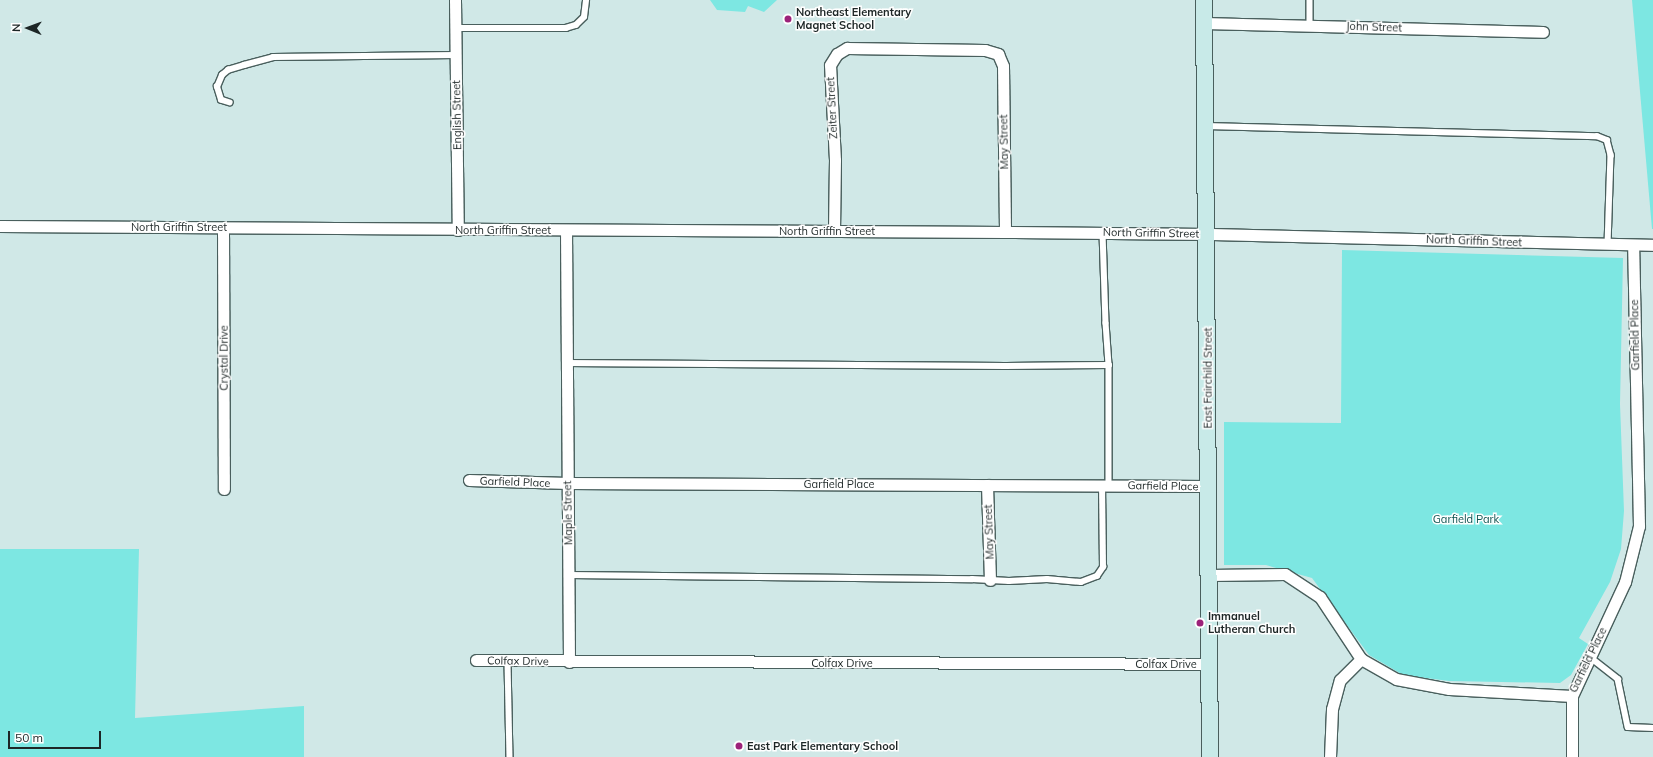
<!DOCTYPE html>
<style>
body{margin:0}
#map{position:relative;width:1653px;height:757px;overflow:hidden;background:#d0e8e7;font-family:Mulish,sans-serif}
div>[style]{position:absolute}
.green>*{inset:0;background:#7de7e2}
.roads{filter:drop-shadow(1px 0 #495f5d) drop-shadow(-1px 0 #495f5d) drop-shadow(0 1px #495f5d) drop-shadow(0 -1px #495f5d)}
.lane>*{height:5.5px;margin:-2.75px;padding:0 2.75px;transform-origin:2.75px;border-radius:2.75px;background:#fff}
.street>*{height:11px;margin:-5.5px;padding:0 5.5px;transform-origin:5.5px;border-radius:5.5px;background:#fff}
.secondary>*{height:16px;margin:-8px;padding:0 8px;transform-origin:8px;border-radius:8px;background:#c8eae8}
.dots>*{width:11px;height:11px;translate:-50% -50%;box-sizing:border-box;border:2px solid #fff;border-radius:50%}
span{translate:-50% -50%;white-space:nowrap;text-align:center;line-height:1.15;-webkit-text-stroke:3px #fff;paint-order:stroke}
.poi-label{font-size:11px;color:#1d2626;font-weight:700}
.left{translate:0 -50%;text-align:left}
.street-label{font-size:11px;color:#1d2626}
.park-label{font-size:11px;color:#0c524f}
.north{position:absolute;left:8px;top:8px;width:40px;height:40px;-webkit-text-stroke:3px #fff;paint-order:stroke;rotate:271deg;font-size:11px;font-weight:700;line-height:16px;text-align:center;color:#1d2626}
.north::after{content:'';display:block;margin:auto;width:14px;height:18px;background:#1d2626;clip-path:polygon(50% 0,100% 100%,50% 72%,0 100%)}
.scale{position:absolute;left:8px;top:731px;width:93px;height:18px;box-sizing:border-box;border:2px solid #1d2626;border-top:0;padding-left:5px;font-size:12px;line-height:14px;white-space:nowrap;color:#1d2626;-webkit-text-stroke:3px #fff;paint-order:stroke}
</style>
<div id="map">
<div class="green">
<i style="clip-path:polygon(710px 0,777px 0,764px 12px,748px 6px,745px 12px,717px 10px)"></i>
<i style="clip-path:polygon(1632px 0,1653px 0,1653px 229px,1652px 229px)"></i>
<i style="clip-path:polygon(1342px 250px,1623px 258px,1620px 404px,1624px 511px,1621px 549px,1610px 582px,1579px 638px,1588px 644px,1571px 675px,1560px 683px,1449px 681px,1403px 675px,1369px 655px,1312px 578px,1266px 565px,1224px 565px,1224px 422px,1341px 423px)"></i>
<i style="clip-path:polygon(0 549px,139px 549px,135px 718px,304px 706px,304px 757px,0 757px)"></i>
</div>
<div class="roads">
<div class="lane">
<i style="left:1310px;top:0;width:26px;rotate:90deg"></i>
<i style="left:456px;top:28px;width:110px"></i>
<i style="left:566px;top:28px;width:10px;rotate:-17deg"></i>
<i style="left:576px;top:25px;width:11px;rotate:-45deg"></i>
<i style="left:584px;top:17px;width:17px;rotate:-83deg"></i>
<i style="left:230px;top:103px;width:9px;rotate:-162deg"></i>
<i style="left:221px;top:100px;width:14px;rotate:-107deg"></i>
<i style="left:217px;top:87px;width:13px;rotate:-67deg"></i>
<i style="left:222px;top:75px;width:8px;rotate:-40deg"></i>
<i style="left:228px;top:70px;width:17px;rotate:-17deg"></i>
<i style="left:244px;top:65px;width:30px;rotate:-15deg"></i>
<i style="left:273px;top:57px;width:183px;rotate:-0.6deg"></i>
<i style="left:1206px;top:126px;width:391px;rotate:1.5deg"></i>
<i style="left:1597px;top:136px;width:11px;rotate:22deg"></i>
<i style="left:1607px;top:140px;width:16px;rotate:75deg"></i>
<i style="left:1611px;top:155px;width:90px;rotate:91.9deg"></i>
<i style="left:1103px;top:233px;width:90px;rotate:88.1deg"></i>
<i style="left:1106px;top:323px;width:42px;rotate:85.9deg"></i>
<i style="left:1109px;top:365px;width:120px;rotate:90deg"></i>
<i style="left:566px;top:363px;width:440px;rotate:0.4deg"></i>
<i style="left:1006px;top:366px;width:103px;rotate:-0.6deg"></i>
<i style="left:569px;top:575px;width:403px;rotate:0.6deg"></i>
<i style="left:972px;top:579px;width:37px;rotate:3deg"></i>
<i style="left:1009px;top:581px;width:38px;rotate:-3deg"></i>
<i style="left:1047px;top:579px;width:34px;rotate:5deg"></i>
<i style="left:1081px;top:582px;width:17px;rotate:-21deg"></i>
<i style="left:1097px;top:576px;width:11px;rotate:-56deg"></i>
<i style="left:1103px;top:567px;width:82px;rotate:-90.7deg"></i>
<i style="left:1590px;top:657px;width:36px;rotate:38deg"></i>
<i style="left:1618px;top:679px;width:49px;rotate:78.2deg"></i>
<i style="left:1628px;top:727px;width:25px;rotate:2deg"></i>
<i style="left:508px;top:662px;width:95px;rotate:88.8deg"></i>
</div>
<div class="street">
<i style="left:455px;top:0;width:230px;rotate:89.3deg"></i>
<i style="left:1204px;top:23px;width:339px;rotate:1.5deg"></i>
<i style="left:0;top:226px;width:1005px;rotate:0.34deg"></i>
<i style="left:1005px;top:232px;width:202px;rotate:0.6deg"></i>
<i style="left:1207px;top:234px;width:446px;rotate:1.4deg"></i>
<i style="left:223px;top:228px;width:261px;rotate:89.8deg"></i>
<i style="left:566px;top:230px;width:432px;rotate:89.6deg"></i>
<i style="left:834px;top:231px;width:71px;rotate:-89.2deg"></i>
<i style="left:835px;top:160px;width:95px;rotate:-93deg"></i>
<i style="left:830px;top:65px;width:13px;rotate:-58deg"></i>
<i style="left:837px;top:54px;width:12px;rotate:-31deg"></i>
<i style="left:847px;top:48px;width:138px;rotate:0.8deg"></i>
<i style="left:985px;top:50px;width:14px;rotate:17deg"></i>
<i style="left:998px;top:54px;width:13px;rotate:67deg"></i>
<i style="left:1003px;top:66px;width:166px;rotate:89.3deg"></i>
<i style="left:469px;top:480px;width:99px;rotate:1.7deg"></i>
<i style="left:568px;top:483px;width:640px;rotate:0.27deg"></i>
<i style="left:987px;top:485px;width:95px;rotate:88.2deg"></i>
<i style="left:1209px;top:575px;width:76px;rotate:-0.8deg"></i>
<i style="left:1285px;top:574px;width:42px;rotate:33.3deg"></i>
<i style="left:1320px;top:597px;width:74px;rotate:56.5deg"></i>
<i style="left:1361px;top:659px;width:40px;rotate:29.7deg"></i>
<i style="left:1396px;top:679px;width:54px;rotate:10.7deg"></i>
<i style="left:1449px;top:689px;width:123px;rotate:3.3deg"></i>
<i style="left:476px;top:660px;width:733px;rotate:0.31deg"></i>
<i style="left:1330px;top:757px;width:48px;rotate:-87.6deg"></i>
<i style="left:1332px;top:709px;width:30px;rotate:-75deg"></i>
<i style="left:1340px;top:680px;width:30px;rotate:-45deg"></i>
<i style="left:1572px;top:757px;width:61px;rotate:-90deg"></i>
<i style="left:1572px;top:696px;width:126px;rotate:-65.1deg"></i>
<i style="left:1625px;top:582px;width:58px;rotate:-76deg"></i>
<i style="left:1639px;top:526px;width:280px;rotate:-91.2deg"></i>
</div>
<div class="secondary">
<i style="left:1204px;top:0;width:757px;rotate:89.55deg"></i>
</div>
</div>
<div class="dots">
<i style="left:788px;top:19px;background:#9c227a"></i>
<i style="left:1200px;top:623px;background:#9c227a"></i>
<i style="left:739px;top:746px;background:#9c227a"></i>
</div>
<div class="poi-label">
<span class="left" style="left:796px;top:19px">Northeast Elementary<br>Magnet School</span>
<span class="left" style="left:1208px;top:623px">Immanuel<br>Lutheran Church</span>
<span class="left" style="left:747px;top:746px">East Park Elementary School</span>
</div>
<div class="street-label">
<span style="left:1374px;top:27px;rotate:2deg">John Street</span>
<span style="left:832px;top:108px;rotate:-93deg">Zeiter Street</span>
<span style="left:457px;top:115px;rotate:-91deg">English Street</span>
<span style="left:1004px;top:142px;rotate:-91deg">May Street</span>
<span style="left:179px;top:227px">North Griffin Street</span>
<span style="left:503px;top:230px">North Griffin Street</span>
<span style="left:827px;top:231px">North Griffin Street</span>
<span style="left:1151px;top:233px;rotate:1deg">North Griffin Street</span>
<span style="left:1474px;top:241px;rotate:2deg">North Griffin Street</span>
<span style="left:1635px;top:335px;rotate:-91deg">Garfield Place</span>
<span style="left:224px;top:358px;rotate:-90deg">Crystal Drive</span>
<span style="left:1208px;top:378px;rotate:-90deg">East Fairchild Street</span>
<span style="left:515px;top:482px;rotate:2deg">Garfield Place</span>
<span style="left:839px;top:484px">Garfield Place</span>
<span style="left:1163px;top:486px;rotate:1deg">Garfield Place</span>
<span style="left:568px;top:513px;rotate:-91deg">Maple Street</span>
<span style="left:989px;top:532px;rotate:-92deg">May Street</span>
<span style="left:1588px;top:660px;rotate:-64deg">Garfield Place</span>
<span style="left:518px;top:661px;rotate:1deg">Colfax Drive</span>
<span style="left:842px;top:663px">Colfax Drive</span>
<span style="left:1166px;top:664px">Colfax Drive</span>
</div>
<div class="park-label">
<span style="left:1466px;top:519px">Garfield Park</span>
</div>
<div class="north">N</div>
<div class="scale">50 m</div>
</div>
